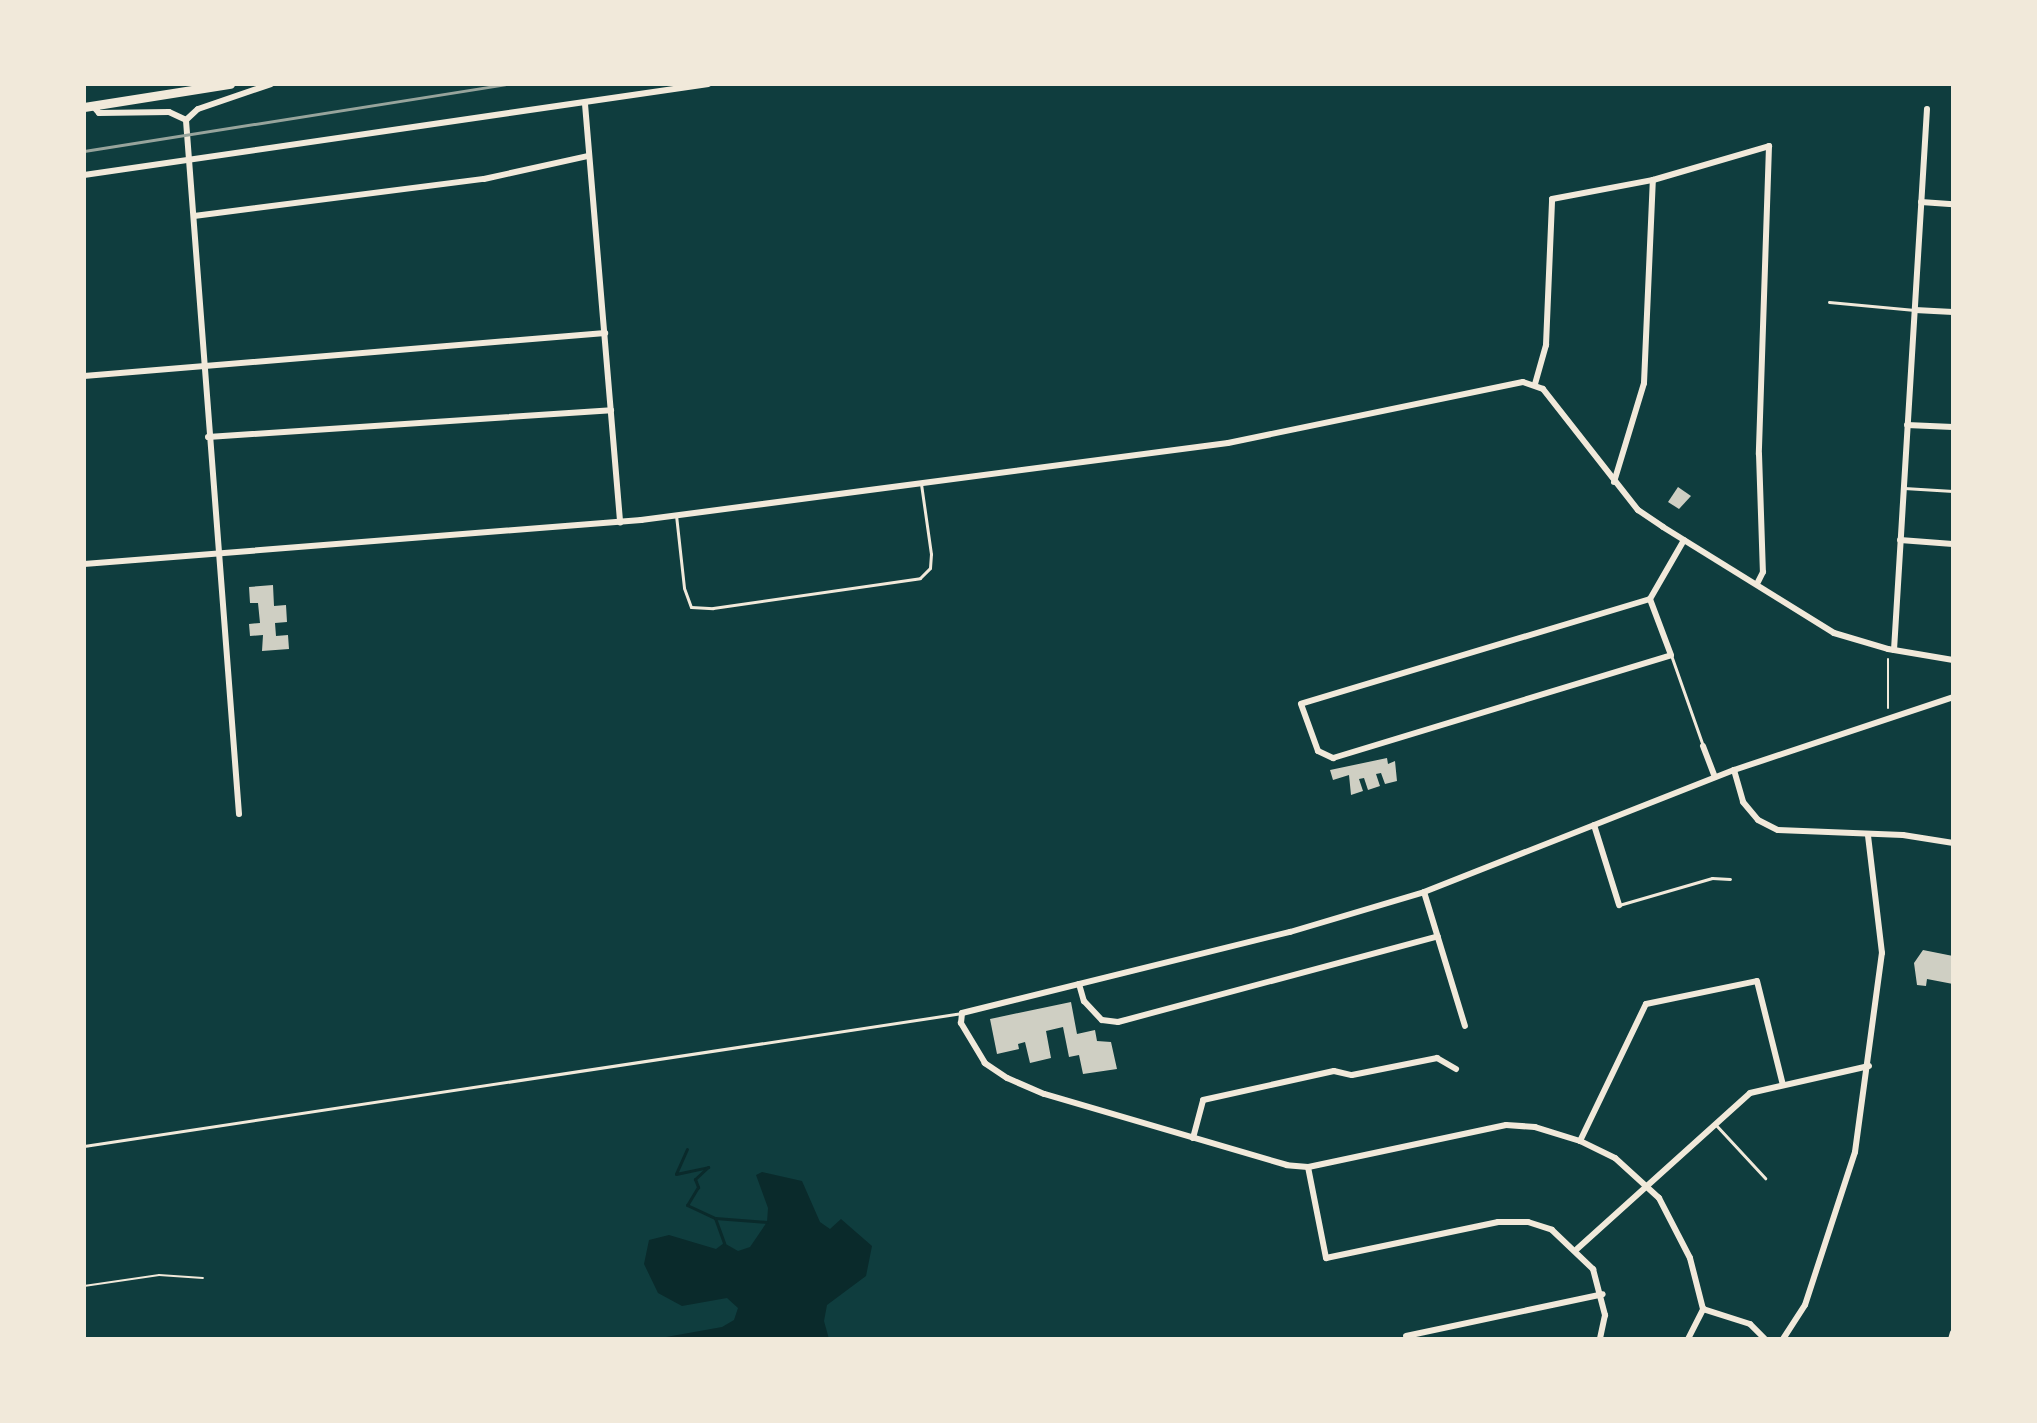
<!DOCTYPE html>
<style>
body{margin:0}
#map{position:relative;width:2037px;height:1423px;overflow:hidden;background:#0f3d3e;font-family:"PT Sans Narrow",sans-serif}
div>[style]{position:absolute}
.water>*{inset:0;background:#0a2a2b}
.stream>*{height:3px;margin:-1.5px;padding:0 1.5px;transform-origin:1.5px;border-radius:1.5px;background:#0a2a2b}
.building>*{inset:0;background:#cfcfc3}
.path>*{height:2px;margin:-1px;padding:0 1px;transform-origin:1px;border-radius:1px;background:#f1e9da}
.service>*{height:3px;margin:-1.5px;padding:0 1.5px;transform-origin:1.5px;border-radius:1.5px;background:#f1e9da}
.minor>*{height:6px;margin:-3px;padding:0 3px;transform-origin:3px;border-radius:3px;background:#f1e9da}
.tertiary>*{height:7px;margin:-3.5px;padding:0 3.5px;transform-origin:3.5px;border-radius:3.5px;background:#f1e9da}
.primary>*{height:9px;margin:-4.5px;padding:0 4.5px;transform-origin:4.5px;border-radius:4.5px;background:#f1e9da}
.rail>*{height:3px;margin:-1.5px;padding:0 1.5px;transform-origin:1.5px;border-radius:1.5px;background:#97a49c}
span{translate:-50% -50%;white-space:nowrap;text-align:center;line-height:1.15;-webkit-text-stroke:8px #f1e9da;paint-order:stroke}
.frame{position:absolute;inset:0;border:86px solid #f1e9da;pointer-events:none}
</style>
<div id="map">
<div class="water">
<i style="clip-path:polygon(762px 1172px,802px 1181px,820px 1222px,830px 1229px,841px 1219px,872px 1246px,866px 1276px,827px 1305px,824px 1321px,829px 1339px,655px 1339px,722px 1327px,734px 1320px,738px 1308px,727px 1298px,682px 1306px,658px 1293px,644px 1264px,649px 1240px,669px 1235px,716px 1249px,724px 1243px,738px 1251px,750px 1247px,767px 1222px,768px 1208px,756px 1175px)"></i>
</div>
<div class="stream">
<i style="left:687px;top:1149px;width:27px;rotate:114deg"></i>
<i style="left:676px;top:1174px;width:33px;rotate:-12deg"></i>
<i style="left:708px;top:1167px;width:18px;rotate:137deg"></i>
<i style="left:695px;top:1179px;width:9px;rotate:69deg"></i>
<i style="left:698px;top:1187px;width:21px;rotate:121deg"></i>
<i style="left:687px;top:1205px;width:31px;rotate:25deg"></i>
<i style="left:715px;top:1218px;width:27px;rotate:70deg"></i>
<i style="left:715px;top:1218px;width:52px;rotate:4.4deg"></i>
</div>
<div class="building">
<i style="clip-path:polygon(1678px 487px,1691px 496px,1679px 509px,1668px 502px)"></i>
<i style="clip-path:polygon(273px 585px,274px 606px,286px 605px,287px 622px,275px 623px,276px 636px,288px 635px,289px 649px,262px 651px,263px 635px,250px 636px,249px 624px,260px 623px,258px 603px,250px 603px,249px 587px)"></i>
<i style="clip-path:polygon(1387px 758px,1388px 764px,1395px 761px,1397px 781px,1385px 784px,1381px 773px,1376px 774px,1380px 786px,1368px 790px,1364px 778px,1359px 779px,1363px 791px,1351px 795px,1349px 775px,1333px 780px,1330px 770px)"></i>
<i style="clip-path:polygon(1923px 950px,1953px 956px,1953px 984px,1927px 979px,1926px 986px,1917px 985px,1914px 963px)"></i>
<i style="clip-path:polygon(1071px 1002px,1077px 1034px,1095px 1030px,1097px 1041px,1111px 1042px,1117px 1069px,1083px 1074px,1079px 1055px,1069px 1057px,1063px 1027px,1046px 1031px,1051px 1058px,1030px 1063px,1025px 1042px,1018px 1044px,1019px 1049px,997px 1054px,990px 1019px)"></i>
</div>
<div class="path">
<i style="left:280px;top:84px;width:18px"></i>
<i style="left:1888px;top:659px;width:49px;rotate:90deg"></i>
<i style="left:84px;top:1286px;width:76px;rotate:-8.3deg"></i>
<i style="left:159px;top:1275px;width:44px;rotate:3.9deg"></i>
</div>
<div class="service">
<i style="left:1829px;top:302px;width:86px;rotate:5.3deg"></i>
<i style="left:1904px;top:488px;width:49px;rotate:3.5deg"></i>
<i style="left:676px;top:515px;width:73px;rotate:83.7deg"></i>
<i style="left:684px;top:588px;width:20px;rotate:70deg"></i>
<i style="left:691px;top:607px;width:22px;rotate:3deg"></i>
<i style="left:713px;top:608px;width:209px;rotate:-8.2deg"></i>
<i style="left:920px;top:578px;width:14px;rotate:-45deg"></i>
<i style="left:930px;top:568px;width:14px;rotate:-86deg"></i>
<i style="left:931px;top:554px;width:71px;rotate:-98.1deg"></i>
<i style="left:1671px;top:655px;width:96px;rotate:70.6deg"></i>
<i style="left:1619px;top:905px;width:97px;rotate:-16.2deg"></i>
<i style="left:1712px;top:878px;width:18px;rotate:3deg"></i>
<i style="left:1715px;top:1124px;width:74px;rotate:47.2deg"></i>
<i style="left:84px;top:1146px;width:888px;rotate:-8.61deg"></i>
</div>
<div class="minor">
<i style="left:585px;top:104px;width:420px;rotate:85.2deg"></i>
<i style="left:93px;top:106px;width:9px;rotate:49deg"></i>
<i style="left:99px;top:113px;width:70px;rotate:-0.8deg"></i>
<i style="left:169px;top:112px;width:19px;rotate:25deg"></i>
<i style="left:84px;top:175px;width:631px;rotate:-8.3deg"></i>
<i style="left:1921px;top:202px;width:32px;rotate:4deg"></i>
<i style="left:194px;top:216px;width:292px;rotate:-7.3deg"></i>
<i style="left:484px;top:179px;width:107px;rotate:-12.5deg"></i>
<i style="left:1915px;top:310px;width:38px;rotate:3deg"></i>
<i style="left:84px;top:376px;width:523px;rotate:-4.72deg"></i>
<i style="left:1535px;top:384px;width:41px;rotate:-74.2deg"></i>
<i style="left:1546px;top:345px;width:146px;rotate:-87.6deg"></i>
<i style="left:1552px;top:199px;width:103px;rotate:-10.7deg"></i>
<i style="left:1653px;top:180px;width:121px;rotate:-16.3deg"></i>
<i style="left:1769px;top:146px;width:308px;rotate:91.9deg"></i>
<i style="left:1759px;top:454px;width:118px;rotate:88.1deg"></i>
<i style="left:1763px;top:572px;width:11px;rotate:117deg"></i>
<i style="left:1907px;top:425px;width:46px;rotate:2.5deg"></i>
<i style="left:208px;top:437px;width:404px;rotate:-3.8deg"></i>
<i style="left:1614px;top:482px;width:103px;rotate:-73.1deg"></i>
<i style="left:1644px;top:383px;width:203px;rotate:-87.5deg"></i>
<i style="left:1900px;top:540px;width:53px;rotate:4.3deg"></i>
<i style="left:84px;top:564px;width:559px;rotate:-4.52deg"></i>
<i style="left:641px;top:520px;width:592px;rotate:-7.47deg"></i>
<i style="left:1228px;top:443px;width:301px;rotate:-11.7deg"></i>
<i style="left:1523px;top:382px;width:21px;rotate:19deg"></i>
<i style="left:1543px;top:389px;width:154px;rotate:51.9deg"></i>
<i style="left:1638px;top:510px;width:30px;rotate:34deg"></i>
<i style="left:1663px;top:527px;width:201px;rotate:31.8deg"></i>
<i style="left:1834px;top:633px;width:56px;rotate:16.5deg"></i>
<i style="left:1888px;top:649px;width:66px;rotate:9.6deg"></i>
<i style="left:1650px;top:599px;width:364px;rotate:163.3deg"></i>
<i style="left:1301px;top:704px;width:50px;rotate:70.1deg"></i>
<i style="left:1318px;top:751px;width:17px;rotate:25deg"></i>
<i style="left:1333px;top:758px;width:353px;rotate:-16.9deg"></i>
<i style="left:1671px;top:655px;width:60px;rotate:-110.6deg"></i>
<i style="left:1650px;top:599px;width:68px;rotate:-60deg"></i>
<i style="left:1894px;top:650px;width:542px;rotate:-86.51deg"></i>
<i style="left:1703px;top:746px;width:33px;rotate:69deg"></i>
<i style="left:1734px;top:770px;width:33px;rotate:74deg"></i>
<i style="left:1743px;top:802px;width:23px;rotate:50deg"></i>
<i style="left:1758px;top:820px;width:22px;rotate:27deg"></i>
<i style="left:1778px;top:830px;width:125px;rotate:2.3deg"></i>
<i style="left:1903px;top:835px;width:51px;rotate:9.1deg"></i>
<i style="left:239px;top:814px;width:696px;rotate:-94.37deg"></i>
<i style="left:186px;top:120px;width:16px;rotate:-43deg"></i>
<i style="left:198px;top:109px;width:77px;rotate:-18.9deg"></i>
<i style="left:1594px;top:825px;width:84px;rotate:72.6deg"></i>
<i style="left:1424px;top:892px;width:140px;rotate:73deg"></i>
<i style="left:1079px;top:984px;width:18px;rotate:74deg"></i>
<i style="left:1084px;top:1001px;width:26px;rotate:47deg"></i>
<i style="left:1102px;top:1020px;width:16px;rotate:7deg"></i>
<i style="left:1118px;top:1022px;width:331px;rotate:-15deg"></i>
<i style="left:1193px;top:1138px;width:39px;rotate:-75deg"></i>
<i style="left:1203px;top:1100px;width:134px;rotate:-12.5deg"></i>
<i style="left:1334px;top:1071px;width:18px;rotate:13deg"></i>
<i style="left:1352px;top:1075px;width:87px;rotate:-11.3deg"></i>
<i style="left:1437px;top:1058px;width:22px;rotate:30deg"></i>
<i style="left:1580px;top:1141px;width:152px;rotate:-64.3deg"></i>
<i style="left:1646px;top:1004px;width:113px;rotate:-11.7deg"></i>
<i style="left:1757px;top:981px;width:107px;rotate:76deg"></i>
<i style="left:1308px;top:1167px;width:93px;rotate:78.8deg"></i>
<i style="left:1326px;top:1258px;width:176px;rotate:-11.8deg"></i>
<i style="left:1498px;top:1222px;width:30px"></i>
<i style="left:1528px;top:1222px;width:25px;rotate:18deg"></i>
<i style="left:1552px;top:1230px;width:57px;rotate:43.6deg"></i>
<i style="left:1593px;top:1269px;width:48px;rotate:75.4deg"></i>
<i style="left:1605px;top:1315px;width:25px;rotate:102deg"></i>
<i style="left:1577px;top:1249px;width:233px;rotate:-42deg"></i>
<i style="left:1750px;top:1093px;width:122px;rotate:-12.8deg"></i>
<i style="left:1406px;top:1336px;width:201px;rotate:-12deg"></i>
<i style="left:1688px;top:1339px;width:34px;rotate:-63deg"></i>
<i style="left:1765px;top:1339px;width:21px;rotate:-135deg"></i>
<i style="left:1750px;top:1324px;width:49px;rotate:-162.3deg"></i>
<i style="left:1703px;top:1309px;width:53px;rotate:-104.3deg"></i>
<i style="left:1690px;top:1258px;width:68px;rotate:-117.3deg"></i>
<i style="left:1659px;top:1198px;width:59px;rotate:-137.7deg"></i>
<i style="left:1615px;top:1158px;width:39px;rotate:-154deg"></i>
<i style="left:1580px;top:1141px;width:47px;rotate:-162.7deg"></i>
<i style="left:1535px;top:1127px;width:29px;rotate:-176deg"></i>
<i style="left:1506px;top:1125px;width:202px;rotate:168deg"></i>
<i style="left:1308px;top:1167px;width:21px;rotate:-175deg"></i>
<i style="left:1287px;top:1165px;width:253px;rotate:-163.7deg"></i>
<i style="left:1044px;top:1094px;width:40px;rotate:-156.6deg"></i>
<i style="left:1007px;top:1078px;width:27px;rotate:-146deg"></i>
<i style="left:985px;top:1063px;width:47px;rotate:-121deg"></i>
<i style="left:961px;top:1023px;width:10px;rotate:-84deg"></i>
<i style="left:962px;top:1013px;width:338px;rotate:-13.9deg"></i>
<i style="left:1290px;top:932px;width:140px;rotate:-16.6deg"></i>
<i style="left:1424px;top:892px;width:333px;rotate:-21.5deg"></i>
<i style="left:1734px;top:770px;width:231px;rotate:-18.4deg"></i>
<i style="left:1783px;top:1339px;width:40px;rotate:-57.1deg"></i>
<i style="left:1805px;top:1305px;width:161px;rotate:-71.9deg"></i>
<i style="left:1855px;top:1152px;width:201px;rotate:-82.3deg"></i>
<i style="left:1882px;top:953px;width:119px;rotate:-96.8deg"></i>
</div>
<div class="tertiary">
<i style="left:1951px;top:1339px;width:7px;rotate:-74deg"></i>
</div>
<div class="primary">
<i style="left:84px;top:107px;width:148px;rotate:-9deg"></i>
</div>
<div class="rail">
<i style="left:84px;top:151px;width:426px;rotate:-9deg"></i>
</div>
<div class="frame"></div>
</div>
